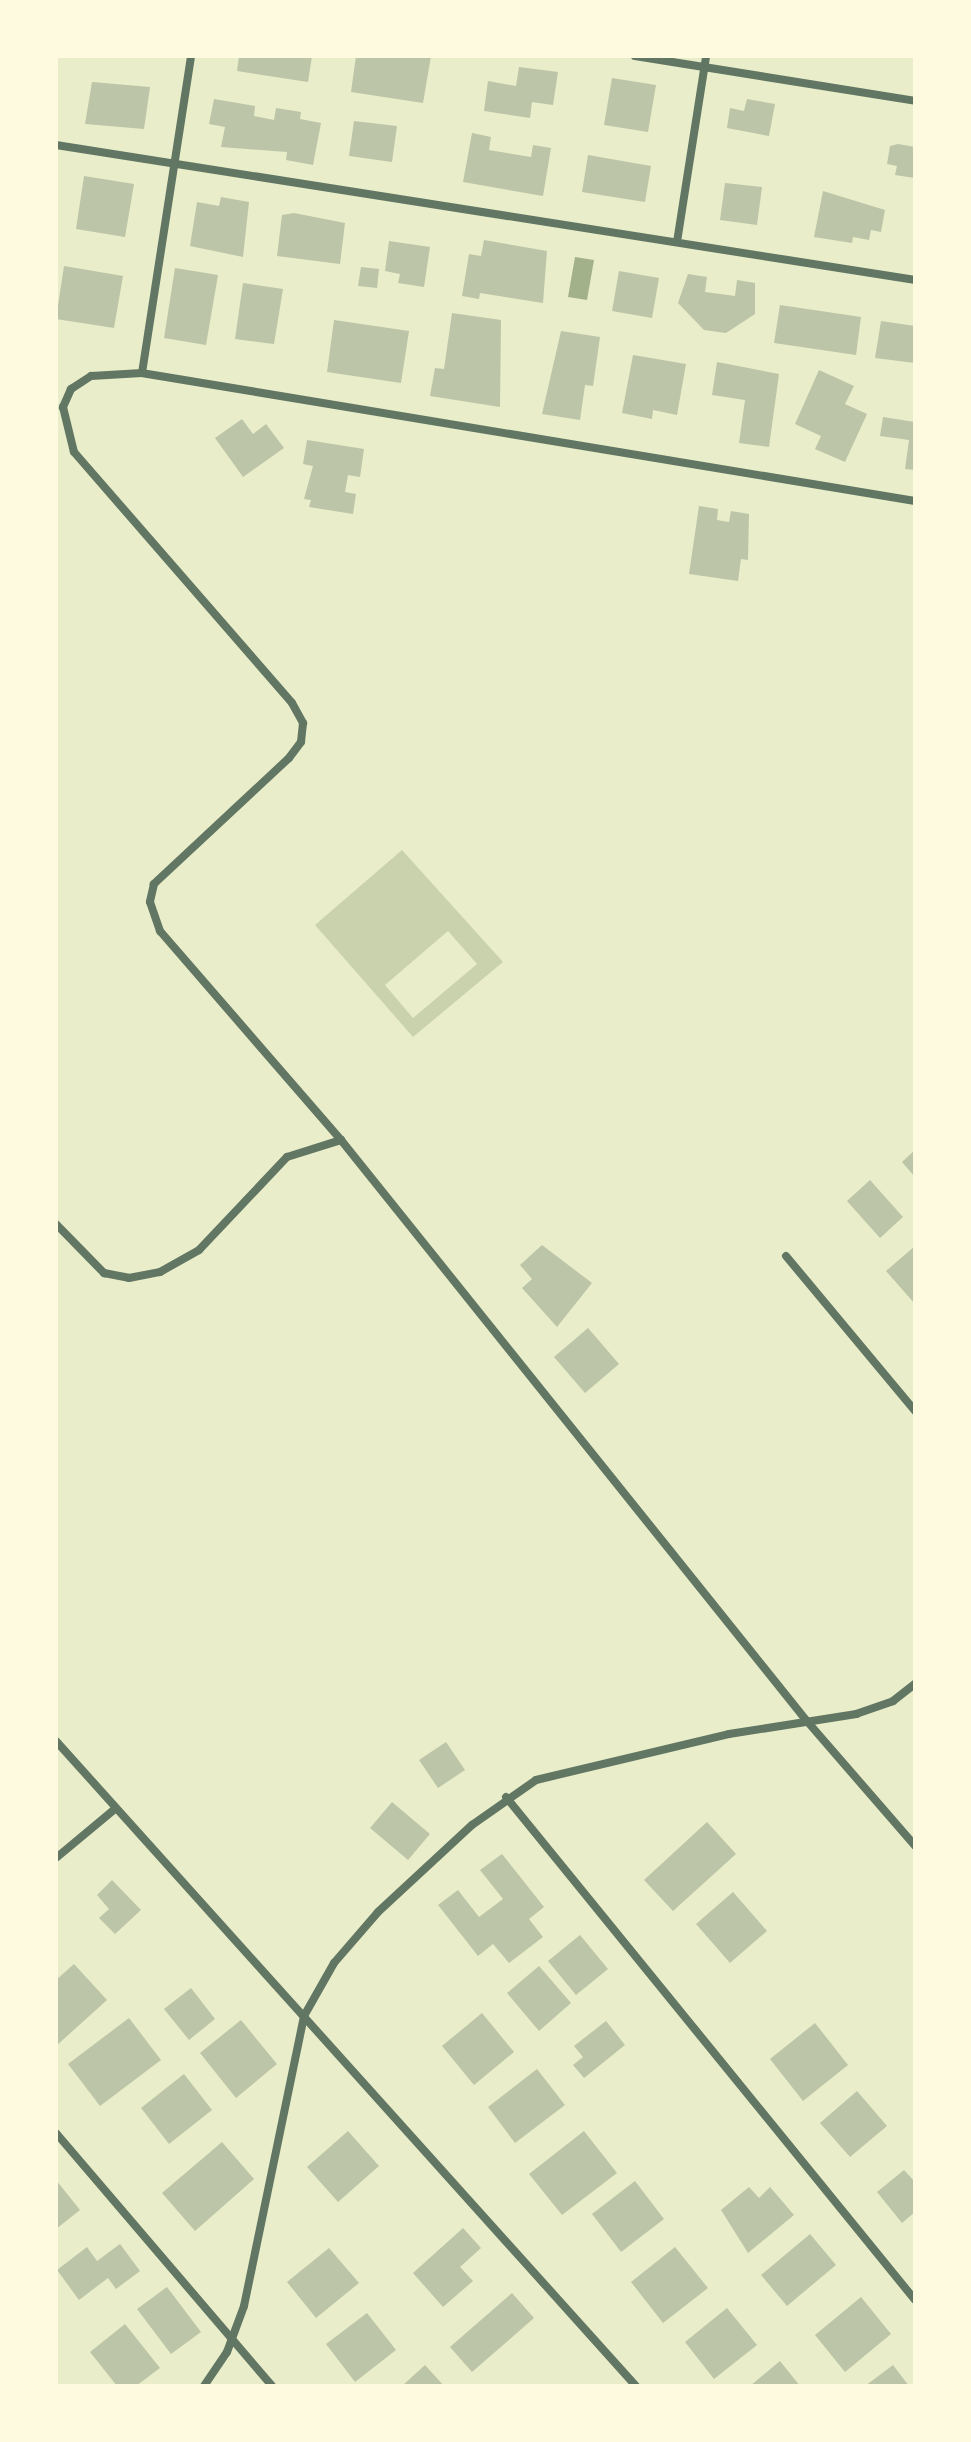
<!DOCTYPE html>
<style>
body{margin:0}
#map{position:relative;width:971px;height:2442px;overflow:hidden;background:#e9edc9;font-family:Manrope,sans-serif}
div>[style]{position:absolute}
.green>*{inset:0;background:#cad2ad}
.water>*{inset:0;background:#a3b18a}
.building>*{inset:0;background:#bcc5a7}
.minor>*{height:8px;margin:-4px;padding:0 4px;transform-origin:4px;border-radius:4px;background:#617663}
span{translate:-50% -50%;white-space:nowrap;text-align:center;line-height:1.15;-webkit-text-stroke:8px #fefae0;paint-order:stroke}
.frame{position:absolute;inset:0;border:58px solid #fefae0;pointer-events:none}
</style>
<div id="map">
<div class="green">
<i style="clip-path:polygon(evenodd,402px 850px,503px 962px,413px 1037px,315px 925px,402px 850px,448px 931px,477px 964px,413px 1018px,385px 985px,448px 931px)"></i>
</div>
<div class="water">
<i style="clip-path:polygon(575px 257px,594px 260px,587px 300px,568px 297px)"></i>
</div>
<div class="building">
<i style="clip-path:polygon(239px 56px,312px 56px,308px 82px,237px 71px)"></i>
<i style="clip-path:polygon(356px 56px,431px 56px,423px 103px,351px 92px)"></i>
<i style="clip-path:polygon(519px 67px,558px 72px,553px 105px,532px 102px,530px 118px,484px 111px,488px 81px,516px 86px)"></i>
<i style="clip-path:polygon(612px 78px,656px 85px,648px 132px,604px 125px)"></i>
<i style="clip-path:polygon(92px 82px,150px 87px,144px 129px,85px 124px)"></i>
<i style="clip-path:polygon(214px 99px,255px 106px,254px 116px,274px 120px,276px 108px,301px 112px,300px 119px,321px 123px,313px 165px,286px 160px,287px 152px,221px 147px,225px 127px,209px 124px)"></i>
<i style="clip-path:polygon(747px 99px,775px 104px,769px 136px,727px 128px,730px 108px,744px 111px)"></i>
<i style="clip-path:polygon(354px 121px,397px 126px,392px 162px,349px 156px)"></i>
<i style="clip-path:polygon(472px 133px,491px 137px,489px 150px,531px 157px,533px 145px,551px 148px,543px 196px,463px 182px)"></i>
<i style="clip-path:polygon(898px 144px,915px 147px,915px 178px,895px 175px,897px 166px,887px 164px,890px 146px)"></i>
<i style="clip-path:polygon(588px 155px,651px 166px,645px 202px,582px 192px)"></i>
<i style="clip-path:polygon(84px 176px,134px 184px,125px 237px,76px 229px)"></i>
<i style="clip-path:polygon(725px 183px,762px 187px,757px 225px,720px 220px)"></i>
<i style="clip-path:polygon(823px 191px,885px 210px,881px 232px,871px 230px,869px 240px,853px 237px,852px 243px,814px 237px)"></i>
<i style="clip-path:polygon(221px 197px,249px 202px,243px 257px,190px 246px,197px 202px,219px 206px)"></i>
<i style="clip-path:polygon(294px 213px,345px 223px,340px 264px,277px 256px,282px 215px)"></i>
<i style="clip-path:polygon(484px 240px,547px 251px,543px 303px,480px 293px,479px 299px,462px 296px,469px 254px,481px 256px)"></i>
<i style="clip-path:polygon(389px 241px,430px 247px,424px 287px,398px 283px,400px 274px,385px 271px)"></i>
<i style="clip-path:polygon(64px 266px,123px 276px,114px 328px,56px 319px)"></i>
<i style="clip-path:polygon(361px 267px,379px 269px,377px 288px,358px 286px)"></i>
<i style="clip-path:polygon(175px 268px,218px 275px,206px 345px,164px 338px)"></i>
<i style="clip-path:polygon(619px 271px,659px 278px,652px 318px,612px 311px)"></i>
<i style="clip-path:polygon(688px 274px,707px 277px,705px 292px,735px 296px,737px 280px,755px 283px,755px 314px,726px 333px,704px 330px,678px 303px)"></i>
<i style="clip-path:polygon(243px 283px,283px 289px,274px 344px,235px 339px)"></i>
<i style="clip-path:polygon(780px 305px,861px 317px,856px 355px,774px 343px)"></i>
<i style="clip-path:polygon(452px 313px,501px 320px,500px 407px,430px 396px,435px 368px,444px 369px)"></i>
<i style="clip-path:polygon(334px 320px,409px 331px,401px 383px,327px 372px)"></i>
<i style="clip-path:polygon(881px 321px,915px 326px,915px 363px,875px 358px)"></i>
<i style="clip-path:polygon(561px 331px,600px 337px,593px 386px,585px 385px,580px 420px,542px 414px)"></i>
<i style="clip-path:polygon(633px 355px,686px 364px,677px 415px,653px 410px,652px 419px,622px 413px)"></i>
<i style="clip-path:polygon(717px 362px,779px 374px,769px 447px,739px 443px,745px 400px,712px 395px)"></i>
<i style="clip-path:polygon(819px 370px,854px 386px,845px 404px,867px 414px,845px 462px,815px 449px,821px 436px,795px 424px)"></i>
<i style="clip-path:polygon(883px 417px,915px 422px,915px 470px,905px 469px,909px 440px,880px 436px)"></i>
<i style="clip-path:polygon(242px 419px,253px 434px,266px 424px,284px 448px,243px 477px,215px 438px)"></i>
<i style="clip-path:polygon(307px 440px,364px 449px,360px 477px,348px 475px,345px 492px,356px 494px,353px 514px,309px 507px,311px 500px,304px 499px,313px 466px,303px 464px)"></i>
<i style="clip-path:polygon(699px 506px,718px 509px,717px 520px,729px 522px,731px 511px,749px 514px,748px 560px,741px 559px,738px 581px,689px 574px)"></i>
<i style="clip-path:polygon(915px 1150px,915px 1177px,902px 1162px)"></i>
<i style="clip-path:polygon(870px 1180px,903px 1217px,880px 1238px,847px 1201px)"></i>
<i style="clip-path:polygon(542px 1245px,592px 1283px,557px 1327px,522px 1288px,532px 1279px,520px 1265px)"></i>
<i style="clip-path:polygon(915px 1246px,915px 1304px,886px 1271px)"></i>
<i style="clip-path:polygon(588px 1328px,619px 1364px,585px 1393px,554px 1357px)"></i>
<i style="clip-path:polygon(446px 1742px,465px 1770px,438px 1788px,419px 1760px)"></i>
<i style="clip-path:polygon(392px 1802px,430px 1834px,408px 1860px,370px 1828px)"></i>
<i style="clip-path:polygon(707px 1822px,736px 1854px,673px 1911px,644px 1880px)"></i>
<i style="clip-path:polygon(502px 1854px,544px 1907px,529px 1919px,543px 1937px,509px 1963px,493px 1944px,478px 1956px,438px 1905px,458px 1890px,479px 1917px,503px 1899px,480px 1870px)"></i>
<i style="clip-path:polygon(112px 1880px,141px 1910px,115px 1934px,99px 1918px,109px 1909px,97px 1895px)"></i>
<i style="clip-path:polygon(733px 1892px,767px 1931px,730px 1963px,696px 1924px)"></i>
<i style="clip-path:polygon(580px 1935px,608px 1969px,576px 1995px,548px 1961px)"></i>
<i style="clip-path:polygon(74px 1964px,107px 2000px,56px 2046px,56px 1980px)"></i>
<i style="clip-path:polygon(539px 1966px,571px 2003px,539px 2031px,507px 1993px)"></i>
<i style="clip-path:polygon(191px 1988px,215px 2019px,189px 2040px,164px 2009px)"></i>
<i style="clip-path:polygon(482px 2013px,514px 2052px,474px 2085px,442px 2046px)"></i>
<i style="clip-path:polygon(129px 2018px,161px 2060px,100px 2106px,68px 2064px)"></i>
<i style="clip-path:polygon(241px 2020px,277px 2064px,236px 2098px,200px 2053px)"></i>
<i style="clip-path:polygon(606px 2021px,625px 2045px,584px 2078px,573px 2065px,583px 2057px,574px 2046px)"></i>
<i style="clip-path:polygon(815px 2023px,848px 2065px,803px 2101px,770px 2059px)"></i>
<i style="clip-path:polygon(537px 2069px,565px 2105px,515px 2143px,488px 2107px)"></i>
<i style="clip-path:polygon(184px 2074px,212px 2110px,169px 2144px,141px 2108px)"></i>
<i style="clip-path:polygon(857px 2091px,887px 2126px,850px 2157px,820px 2123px)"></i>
<i style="clip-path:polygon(348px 2131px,379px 2166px,338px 2202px,307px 2167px)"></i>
<i style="clip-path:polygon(584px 2131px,617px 2173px,562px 2215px,529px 2174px)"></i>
<i style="clip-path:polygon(222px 2142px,254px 2179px,195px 2231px,162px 2193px)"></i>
<i style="clip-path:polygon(904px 2170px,915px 2182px,915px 2212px,902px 2223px,877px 2192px)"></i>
<i style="clip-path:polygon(56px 2180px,80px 2210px,56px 2229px)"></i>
<i style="clip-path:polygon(635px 2181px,664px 2219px,621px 2252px,592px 2214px)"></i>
<i style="clip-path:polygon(749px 2187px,759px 2198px,770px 2187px,794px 2215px,748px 2253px,721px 2210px)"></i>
<i style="clip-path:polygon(463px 2228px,481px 2248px,460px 2267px,473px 2281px,443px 2307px,413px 2273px)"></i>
<i style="clip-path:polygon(810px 2234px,836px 2265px,787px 2306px,761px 2275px)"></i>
<i style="clip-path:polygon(120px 2244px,140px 2271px,116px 2289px,108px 2278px,79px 2300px,57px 2270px,87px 2247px,97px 2261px)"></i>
<i style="clip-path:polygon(675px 2247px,708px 2288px,663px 2323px,631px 2282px)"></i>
<i style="clip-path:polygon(329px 2248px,359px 2283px,316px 2318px,287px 2282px)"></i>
<i style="clip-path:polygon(167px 2287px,201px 2332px,171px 2354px,137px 2309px)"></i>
<i style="clip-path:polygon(512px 2293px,534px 2318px,472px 2372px,450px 2347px)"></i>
<i style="clip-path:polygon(861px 2297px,891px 2334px,845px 2372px,815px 2335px)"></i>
<i style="clip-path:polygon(727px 2308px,757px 2345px,714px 2379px,685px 2342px)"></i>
<i style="clip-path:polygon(367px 2313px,396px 2350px,355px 2382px,326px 2344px)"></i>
<i style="clip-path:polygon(125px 2324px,160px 2368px,136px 2386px,117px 2386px,90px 2352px)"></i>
<i style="clip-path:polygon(780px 2361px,800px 2386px,750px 2386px)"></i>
<i style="clip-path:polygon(425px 2365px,444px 2386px,402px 2386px)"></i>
<i style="clip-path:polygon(893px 2365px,909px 2386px,865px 2386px)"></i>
</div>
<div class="minor">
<i style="left:635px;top:56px;width:284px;rotate:9.1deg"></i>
<i style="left:56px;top:145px;width:870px;rotate:8.93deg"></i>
<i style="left:677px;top:242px;width:188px;rotate:-81.1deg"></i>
<i style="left:142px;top:373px;width:321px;rotate:-81.2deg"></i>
<i style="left:915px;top:501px;width:784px;rotate:-170.6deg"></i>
<i style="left:142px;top:373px;width:51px;rotate:176.6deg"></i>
<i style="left:91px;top:376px;width:24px;rotate:147deg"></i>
<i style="left:71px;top:389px;width:20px;rotate:114deg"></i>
<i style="left:63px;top:407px;width:46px;rotate:76.3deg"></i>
<i style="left:74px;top:452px;width:332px;rotate:49deg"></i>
<i style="left:292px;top:703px;width:23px;rotate:61deg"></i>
<i style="left:303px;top:723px;width:19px;rotate:96deg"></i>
<i style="left:301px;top:742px;width:20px;rotate:127deg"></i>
<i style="left:289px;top:758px;width:185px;rotate:137deg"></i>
<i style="left:154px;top:884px;width:18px;rotate:103deg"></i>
<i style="left:150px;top:902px;width:31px;rotate:71deg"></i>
<i style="left:160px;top:931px;width:276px;rotate:49.1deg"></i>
<i style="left:341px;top:1140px;width:743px;rotate:51.28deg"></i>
<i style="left:806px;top:1720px;width:167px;rotate:49.1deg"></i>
<i style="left:56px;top:1224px;width:69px;rotate:45.6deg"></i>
<i style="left:104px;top:1273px;width:25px;rotate:11deg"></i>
<i style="left:129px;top:1278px;width:32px;rotate:-11deg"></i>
<i style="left:160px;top:1272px;width:45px;rotate:-29.4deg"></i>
<i style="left:199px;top:1250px;width:128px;rotate:-46.6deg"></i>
<i style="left:287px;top:1157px;width:57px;rotate:-17.5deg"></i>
<i style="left:786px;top:1256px;width:202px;rotate:50.2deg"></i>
<i style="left:56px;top:1741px;width:867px;rotate:48.04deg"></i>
<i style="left:506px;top:1797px;width:648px;rotate:50.88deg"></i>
<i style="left:56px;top:1858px;width:78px;rotate:-39.8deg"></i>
<i style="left:56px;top:2133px;width:333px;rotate:49.5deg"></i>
<i style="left:204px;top:2386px;width:41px;rotate:-55.9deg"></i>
<i style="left:227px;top:2352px;width:49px;rotate:-69.7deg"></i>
<i style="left:244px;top:2306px;width:296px;rotate:-78.3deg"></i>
<i style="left:304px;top:2016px;width:61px;rotate:-60.5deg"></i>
<i style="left:334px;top:1963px;width:67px;rotate:-49.2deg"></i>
<i style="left:378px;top:1912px;width:128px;rotate:-42.8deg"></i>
<i style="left:472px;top:1825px;width:78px;rotate:-35.1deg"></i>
<i style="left:536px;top:1780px;width:198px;rotate:-13.4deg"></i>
<i style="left:729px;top:1734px;width:129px;rotate:-8.9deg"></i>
<i style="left:856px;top:1714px;width:39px;rotate:-19deg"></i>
<i style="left:893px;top:1701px;width:28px;rotate:-38deg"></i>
</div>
<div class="frame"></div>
</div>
